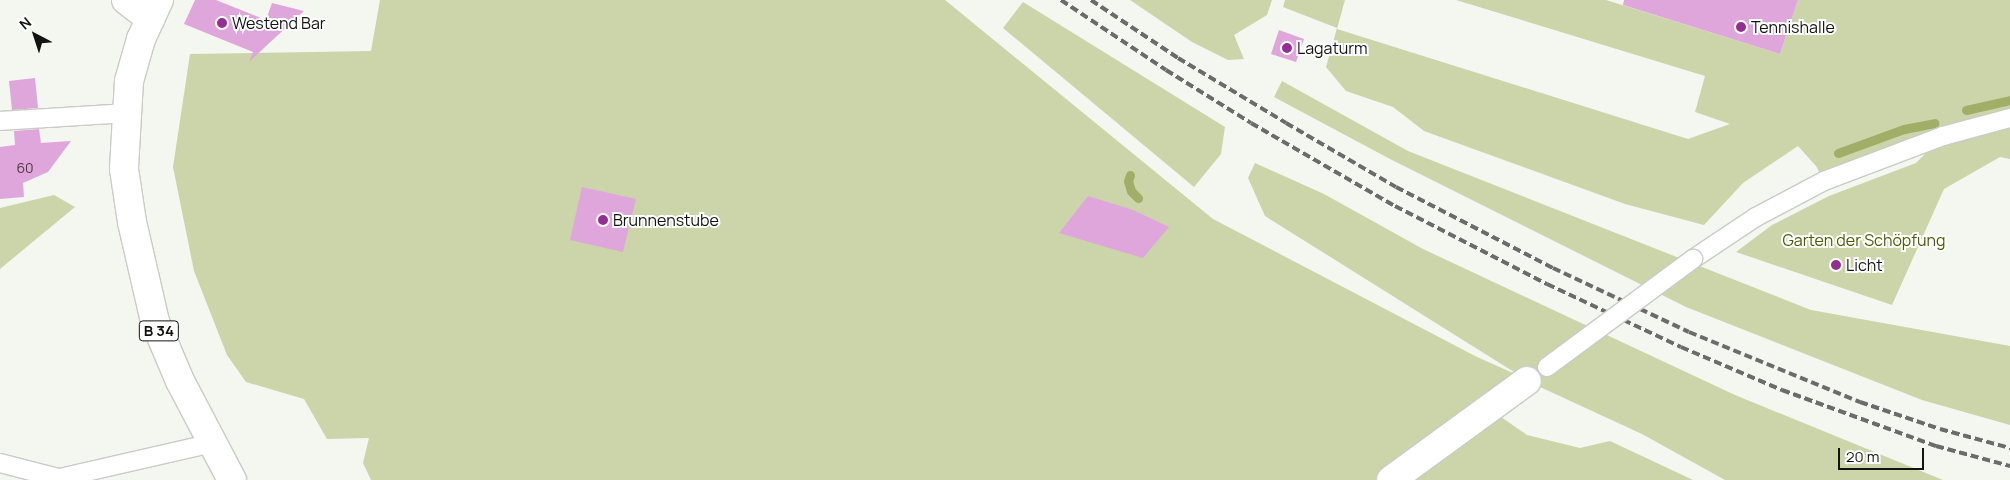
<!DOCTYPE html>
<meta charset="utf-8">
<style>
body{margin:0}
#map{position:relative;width:2010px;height:480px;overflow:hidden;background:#f4f6f0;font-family:Manrope,sans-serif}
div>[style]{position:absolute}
.green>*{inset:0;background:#cbd5a9}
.stream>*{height:9px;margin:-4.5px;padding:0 4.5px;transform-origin:4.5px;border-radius:4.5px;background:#a0ae67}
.building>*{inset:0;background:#dfa6db}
.roads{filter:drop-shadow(1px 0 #cacbc6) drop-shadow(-1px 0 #cacbc6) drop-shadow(0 1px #cacbc6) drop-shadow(0 -1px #cacbc6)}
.service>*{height:18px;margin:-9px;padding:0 9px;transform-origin:9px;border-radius:9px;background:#fff}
.minor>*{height:28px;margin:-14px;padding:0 14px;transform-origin:14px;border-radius:14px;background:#fff}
.primary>*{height:28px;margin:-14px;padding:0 14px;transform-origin:14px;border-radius:14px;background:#fff}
.rail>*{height:4px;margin-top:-2px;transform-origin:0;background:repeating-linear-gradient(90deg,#6b6c69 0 8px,transparent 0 12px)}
.bridges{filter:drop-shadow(1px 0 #cacbc6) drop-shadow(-1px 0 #cacbc6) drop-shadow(0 1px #cacbc6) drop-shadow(0 -1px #cacbc6)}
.service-bridge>*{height:18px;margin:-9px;padding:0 9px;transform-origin:9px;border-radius:9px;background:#fff}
.dots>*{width:14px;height:14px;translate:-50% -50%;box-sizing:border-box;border:2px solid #fff;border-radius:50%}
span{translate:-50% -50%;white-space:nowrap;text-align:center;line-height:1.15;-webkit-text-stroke:4px #fff;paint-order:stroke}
.number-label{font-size:14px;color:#463844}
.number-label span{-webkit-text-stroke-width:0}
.shield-label span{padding:1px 4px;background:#fff;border:1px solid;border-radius:4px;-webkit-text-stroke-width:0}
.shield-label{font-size:15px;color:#131311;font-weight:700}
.poi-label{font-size:16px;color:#131311}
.left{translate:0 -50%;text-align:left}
.park-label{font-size:16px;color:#4f5b06}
.north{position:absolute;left:10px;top:10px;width:50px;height:50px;-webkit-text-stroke:4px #fff;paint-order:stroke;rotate:320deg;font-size:14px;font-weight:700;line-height:20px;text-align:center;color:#131311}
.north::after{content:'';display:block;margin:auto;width:18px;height:22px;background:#131311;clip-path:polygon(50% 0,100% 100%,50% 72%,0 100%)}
.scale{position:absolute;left:1838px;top:448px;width:86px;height:22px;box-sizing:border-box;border:2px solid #131311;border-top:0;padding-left:6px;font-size:15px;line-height:18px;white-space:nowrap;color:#131311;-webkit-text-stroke:4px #fff;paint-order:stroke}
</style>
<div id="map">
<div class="green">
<i style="clip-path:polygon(380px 0,945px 0,1213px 219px,1477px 357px,1522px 377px,1265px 216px,1248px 178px,1255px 163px,1324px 194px,1423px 249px,1735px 395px,1943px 480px,1725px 480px,1642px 434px,1527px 381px,1501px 417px,1527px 435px,1580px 448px,1610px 441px,1693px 480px,371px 480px,363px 463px,369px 438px,327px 439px,304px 399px,246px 382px,227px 355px,194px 271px,173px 167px,190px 54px,371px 51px)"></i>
<i style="clip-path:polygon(1130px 0,1272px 0,1267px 15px,1234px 35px,1244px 59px,1228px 60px,1192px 42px)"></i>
<i style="clip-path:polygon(1285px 0,1345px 0,1337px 29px,1688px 139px,1730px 124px,1695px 112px,1705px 76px,1456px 0,1606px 0,1780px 54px,1798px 0,2010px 0,2010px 159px,2000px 157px,1944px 189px,1892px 305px,1736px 252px,1772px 225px,1829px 196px,1916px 163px,1941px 138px,1824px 181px,1816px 166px,1798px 146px,1743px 183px,1704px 225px,1625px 204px,1424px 131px,1393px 107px,1346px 91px,1326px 67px,1337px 28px,1283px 7px)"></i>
<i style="clip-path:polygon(1023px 2px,1225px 127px,1221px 154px,1194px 187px,1003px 28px)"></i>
<i style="clip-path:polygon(1282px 81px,1408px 151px,1811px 310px,2010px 346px,2010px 425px,1922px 400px,1686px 307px,1390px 159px,1274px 97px)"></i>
<i style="clip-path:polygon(54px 195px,75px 207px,0 269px,0 208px)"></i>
</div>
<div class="stream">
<i style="left:1966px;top:110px;width:45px;rotate:-12.8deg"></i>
<i style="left:1838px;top:153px;width:70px;rotate:-20deg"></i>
<i style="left:1904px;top:129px;width:31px;rotate:-11deg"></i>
<i style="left:1130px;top:175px;width:6px;rotate:108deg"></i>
<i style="left:1128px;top:181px;width:10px;rotate:73deg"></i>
<i style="left:1131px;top:191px;width:10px;rotate:45deg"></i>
</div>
<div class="building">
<i style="clip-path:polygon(195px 0,216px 0,266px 20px,272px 3px,304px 11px,249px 62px,253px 52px,184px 24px)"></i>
<i style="clip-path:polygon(1624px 0,1798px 0,1780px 54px,1623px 5px)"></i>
<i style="clip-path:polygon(1279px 30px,1304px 39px,1296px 62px,1271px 54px)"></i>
<i style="clip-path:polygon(35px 78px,38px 108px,12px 110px,9px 81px)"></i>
<i style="clip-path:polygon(39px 129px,41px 143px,71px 141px,48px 172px,23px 183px,24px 197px,0 199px,0 147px,15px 145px,14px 131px)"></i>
<i style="clip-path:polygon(582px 187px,636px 199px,623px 252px,570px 240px)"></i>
<i style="clip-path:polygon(1088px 196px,1133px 210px,1169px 227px,1143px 258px,1059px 233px)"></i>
</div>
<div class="roads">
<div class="service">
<i style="left:0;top:121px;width:127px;rotate:-3.6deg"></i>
<i style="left:1693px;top:259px;width:76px;rotate:-33.7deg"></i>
<i style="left:1756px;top:217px;width:77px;rotate:-27.9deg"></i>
<i style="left:1824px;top:181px;width:127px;rotate:-20.7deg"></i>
<i style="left:1943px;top:136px;width:69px;rotate:-15deg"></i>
<i style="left:0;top:463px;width:60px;rotate:14.5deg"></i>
<i style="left:51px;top:480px;width:166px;rotate:-12.9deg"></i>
</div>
<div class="minor">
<i style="left:126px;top:0;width:31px;rotate:38deg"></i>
<i style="left:1391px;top:480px;width:168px;rotate:-36.1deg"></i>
</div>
<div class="primary">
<i style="left:159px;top:0;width:43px;rotate:114.8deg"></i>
<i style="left:141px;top:39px;width:44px;rotate:105.9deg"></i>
<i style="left:129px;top:81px;width:88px;rotate:93.3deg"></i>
<i style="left:124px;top:169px;width:54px;rotate:81.4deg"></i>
<i style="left:132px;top:222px;width:103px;rotate:77deg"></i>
<i style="left:155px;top:322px;width:64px;rotate:67deg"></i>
<i style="left:180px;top:381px;width:112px;rotate:62.3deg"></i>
</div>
</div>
<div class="rail">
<i style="left:1061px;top:0;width:126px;rotate:33.7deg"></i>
<i style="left:1166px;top:70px;width:100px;rotate:31.9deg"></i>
<i style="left:1251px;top:123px;width:166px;rotate:30deg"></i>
<i style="left:1395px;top:206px;width:171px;rotate:27.2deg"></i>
<i style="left:1547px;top:284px;width:148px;rotate:25.2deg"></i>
<i style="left:1681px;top:347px;width:110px;rotate:23.1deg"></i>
<i style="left:1782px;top:390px;width:164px;rotate:20deg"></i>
<i style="left:1936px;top:446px;width:77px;rotate:15.1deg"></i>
<i style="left:1091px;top:0;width:105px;rotate:33.7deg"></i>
<i style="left:1178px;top:58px;width:126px;rotate:31deg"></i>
<i style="left:1286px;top:123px;width:127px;rotate:30.2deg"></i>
<i style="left:1396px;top:187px;width:177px;rotate:27.3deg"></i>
<i style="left:1553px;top:268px;width:150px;rotate:25.2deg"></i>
<i style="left:1689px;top:332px;width:185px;rotate:22.3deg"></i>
<i style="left:1860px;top:402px;width:84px;rotate:18.6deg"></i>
<i style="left:1940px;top:429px;width:73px;rotate:15.2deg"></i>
</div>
<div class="bridges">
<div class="service-bridge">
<i style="left:1547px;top:367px;width:182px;rotate:-36.5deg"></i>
</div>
</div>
<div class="dots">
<i style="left:222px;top:23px;background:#952e93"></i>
<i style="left:1741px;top:27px;background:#952e93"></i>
<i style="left:1287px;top:48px;background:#952e93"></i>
<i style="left:603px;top:220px;background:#952e93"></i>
<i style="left:1836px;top:265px;background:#952e93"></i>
</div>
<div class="number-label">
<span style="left:25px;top:168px">60</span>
</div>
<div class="shield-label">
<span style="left:159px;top:331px">B 34</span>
</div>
<div class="poi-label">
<span class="left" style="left:232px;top:23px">Westend Bar</span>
<span class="left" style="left:1751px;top:27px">Tennishalle</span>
<span class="left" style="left:1297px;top:48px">Lagaturm</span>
<span class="left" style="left:613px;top:220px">Brunnenstube</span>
<span class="left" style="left:1846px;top:265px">Licht</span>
</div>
<div class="park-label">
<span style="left:1864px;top:240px">Garten der Schöpfung</span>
</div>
<div class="north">N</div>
<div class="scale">20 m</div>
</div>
